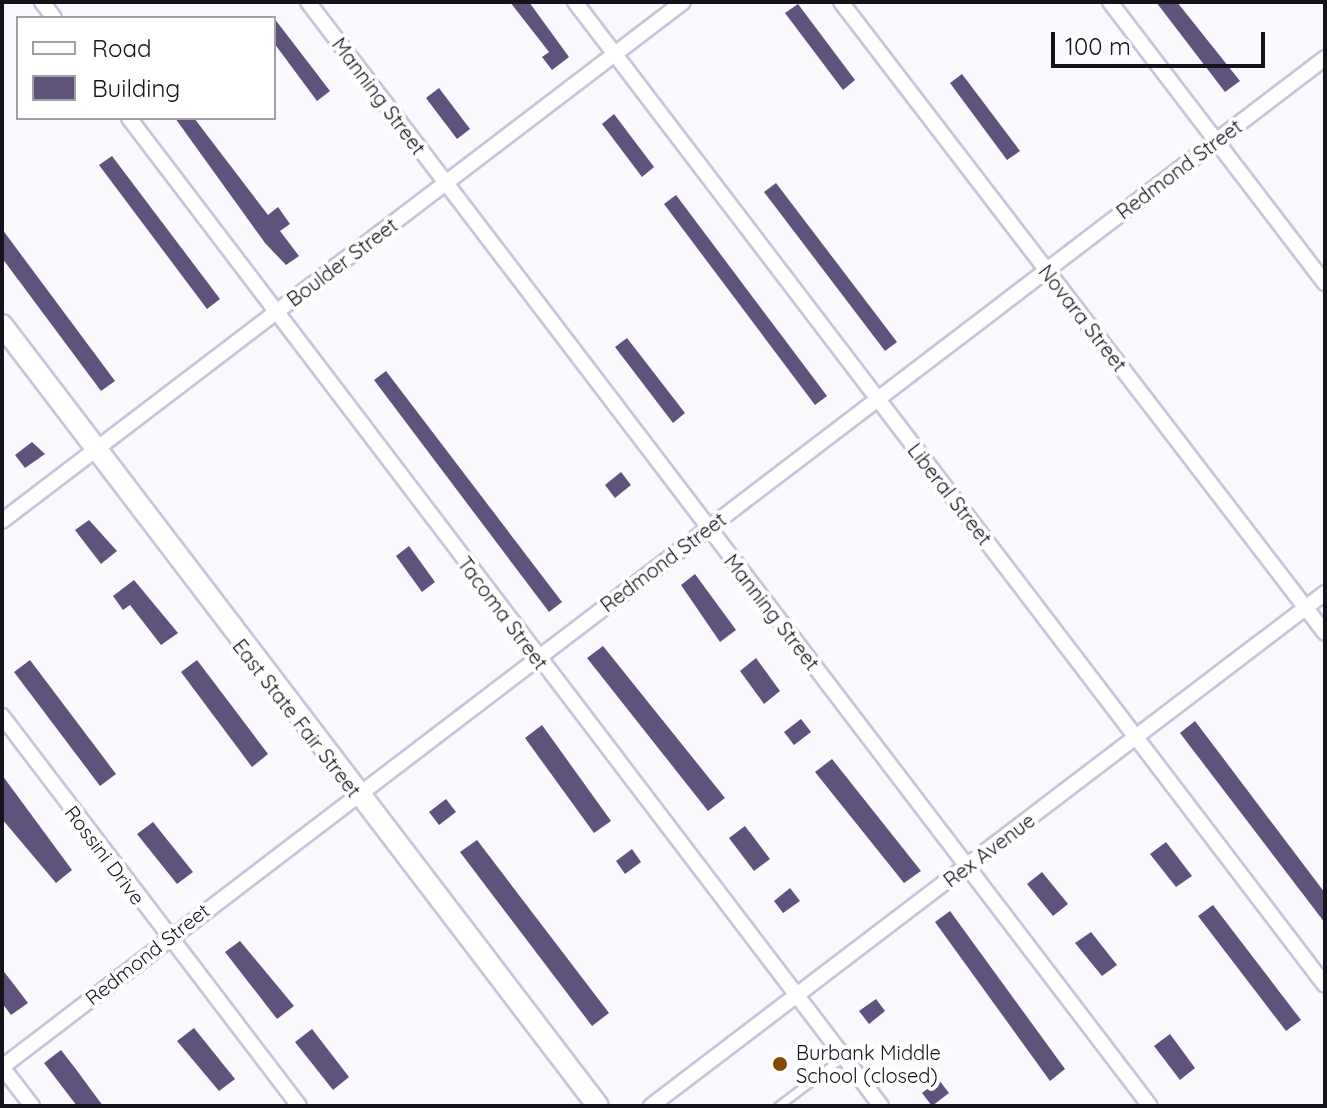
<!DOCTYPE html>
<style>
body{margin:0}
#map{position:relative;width:1327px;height:1108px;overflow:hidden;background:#faf9fe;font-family:Quicksand,sans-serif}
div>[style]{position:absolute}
.building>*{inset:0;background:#5f527d}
.roads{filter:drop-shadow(2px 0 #c9c3dc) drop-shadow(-2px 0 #c9c3dc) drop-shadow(0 2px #c9c3dc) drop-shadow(0 -2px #c9c3dc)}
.lane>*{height:7px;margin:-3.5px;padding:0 3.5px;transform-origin:3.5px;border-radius:3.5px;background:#fff}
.street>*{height:14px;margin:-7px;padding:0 7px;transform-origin:7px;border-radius:7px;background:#fff}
.secondary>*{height:20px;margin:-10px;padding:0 10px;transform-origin:10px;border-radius:10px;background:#fff}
.dots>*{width:22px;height:22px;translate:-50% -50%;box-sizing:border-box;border:4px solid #fff;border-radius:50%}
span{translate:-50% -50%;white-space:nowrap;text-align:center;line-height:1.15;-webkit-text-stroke:8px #fff;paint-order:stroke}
.street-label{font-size:20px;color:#14121a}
.poi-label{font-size:20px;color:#14121a}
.left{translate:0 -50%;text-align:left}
.frame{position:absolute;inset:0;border:4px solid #14121a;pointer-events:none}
.legend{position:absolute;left:16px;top:16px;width:260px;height:104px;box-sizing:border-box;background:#fff;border:2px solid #a1a0a3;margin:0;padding:10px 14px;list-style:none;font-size:24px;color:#14121a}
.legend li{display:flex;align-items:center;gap:16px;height:40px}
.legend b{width:40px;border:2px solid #a1a0a3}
.scale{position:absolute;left:1051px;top:32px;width:214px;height:36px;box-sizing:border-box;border:4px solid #14121a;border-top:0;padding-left:10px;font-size:24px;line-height:28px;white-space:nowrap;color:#14121a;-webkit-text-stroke:6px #fff;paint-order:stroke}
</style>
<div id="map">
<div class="building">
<i style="clip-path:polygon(510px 2px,529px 2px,569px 57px,552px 70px,542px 57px,549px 52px)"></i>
<i style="clip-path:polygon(1156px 2px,1177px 2px,1240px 81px,1225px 92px)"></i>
<i style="clip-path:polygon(798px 4px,855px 80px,843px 90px,785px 13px)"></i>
<i style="clip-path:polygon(274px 18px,330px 91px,317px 101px,274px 43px)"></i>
<i style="clip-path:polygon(962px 74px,1020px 151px,1007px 160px,950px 83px)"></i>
<i style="clip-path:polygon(439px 88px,470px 129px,457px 139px,426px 98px)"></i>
<i style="clip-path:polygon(614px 114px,654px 167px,642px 177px,602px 124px)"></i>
<i style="clip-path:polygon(175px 118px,194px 118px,268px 215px,278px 207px,290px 224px,280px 231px,299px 256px,286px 265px,265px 243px)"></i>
<i style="clip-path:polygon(112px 156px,220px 299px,207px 309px,99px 165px)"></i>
<i style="clip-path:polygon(776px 183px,897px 342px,885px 351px,764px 192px)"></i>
<i style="clip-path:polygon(676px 195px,827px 396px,815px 405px,664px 204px)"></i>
<i style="clip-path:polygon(2px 229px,115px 381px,101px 391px,2px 258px)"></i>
<i style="clip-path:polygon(627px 338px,685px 413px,673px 423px,615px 347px)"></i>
<i style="clip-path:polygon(386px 371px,562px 602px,549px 612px,374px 380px)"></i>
<i style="clip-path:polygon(32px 442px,45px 454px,25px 468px,15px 455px)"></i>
<i style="clip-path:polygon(621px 472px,631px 485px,615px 498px,605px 485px)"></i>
<i style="clip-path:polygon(89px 520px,117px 551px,101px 564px,75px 530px)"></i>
<i style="clip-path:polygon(409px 546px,435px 582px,422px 592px,396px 556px)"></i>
<i style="clip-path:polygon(695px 574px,736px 630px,720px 642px,681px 585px)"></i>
<i style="clip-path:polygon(134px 580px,178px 633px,161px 645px,130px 605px,123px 610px,113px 596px)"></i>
<i style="clip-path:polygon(603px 646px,725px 798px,708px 811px,587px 658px)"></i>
<i style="clip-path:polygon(756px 658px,780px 691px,764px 704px,740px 671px)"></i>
<i style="clip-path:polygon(30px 660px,116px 774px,100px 786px,14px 672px)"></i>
<i style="clip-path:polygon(197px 660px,268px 754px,252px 767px,181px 672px)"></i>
<i style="clip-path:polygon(801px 719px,811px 732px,794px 745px,784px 732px)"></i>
<i style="clip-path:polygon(1195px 721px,1325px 893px,1325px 923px,1180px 733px)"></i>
<i style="clip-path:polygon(542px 725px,611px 821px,594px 833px,525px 738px)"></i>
<i style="clip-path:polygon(832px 759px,921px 871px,904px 883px,815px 772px)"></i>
<i style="clip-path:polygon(2px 775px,72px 870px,56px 883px,2px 819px)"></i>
<i style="clip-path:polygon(446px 799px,456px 812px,439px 825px,429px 812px)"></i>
<i style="clip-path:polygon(153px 822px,193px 872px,177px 884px,137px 834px)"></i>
<i style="clip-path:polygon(745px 826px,770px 859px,754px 871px,729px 838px)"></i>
<i style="clip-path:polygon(477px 840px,609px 1013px,592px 1026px,460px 852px)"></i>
<i style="clip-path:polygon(1166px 842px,1192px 876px,1176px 887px,1150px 854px)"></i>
<i style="clip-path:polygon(632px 849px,641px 862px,625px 874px,616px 861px)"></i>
<i style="clip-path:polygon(1042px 872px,1068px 904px,1053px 916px,1027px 884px)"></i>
<i style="clip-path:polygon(790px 888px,800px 901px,783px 913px,774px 901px)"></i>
<i style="clip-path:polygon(1213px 905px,1301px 1020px,1286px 1031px,1198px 916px)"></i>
<i style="clip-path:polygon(950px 911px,1065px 1069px,1050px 1081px,935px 922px)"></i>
<i style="clip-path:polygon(1091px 932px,1117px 965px,1102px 976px,1075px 943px)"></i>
<i style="clip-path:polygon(240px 941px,294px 1006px,277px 1019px,225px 952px)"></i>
<i style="clip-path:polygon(2px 969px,28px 1003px,11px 1015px,2px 1003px)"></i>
<i style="clip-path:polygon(876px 999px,885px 1011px,869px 1024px,859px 1011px)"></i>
<i style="clip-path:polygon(194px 1028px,235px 1079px,219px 1091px,177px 1041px)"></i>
<i style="clip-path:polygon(312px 1029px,349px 1077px,333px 1090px,295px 1042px)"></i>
<i style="clip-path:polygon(1170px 1034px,1195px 1068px,1180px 1080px,1154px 1046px)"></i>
<i style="clip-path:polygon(61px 1050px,75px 1068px,103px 1106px,77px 1106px,54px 1076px,44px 1063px)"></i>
<i style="clip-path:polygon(939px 1080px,949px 1093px,932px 1106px,922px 1093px)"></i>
</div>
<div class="roads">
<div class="lane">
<i style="left:778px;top:1106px;width:81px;rotate:-37deg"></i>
</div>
<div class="street">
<i style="left:42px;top:2px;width:20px;rotate:53deg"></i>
<i style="left:308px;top:2px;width:1388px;rotate:52.67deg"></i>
<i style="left:575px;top:2px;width:1236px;rotate:52.66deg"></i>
<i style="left:841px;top:2px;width:795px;rotate:52.51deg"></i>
<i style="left:1110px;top:2px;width:354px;rotate:52.6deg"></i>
<i style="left:129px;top:118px;width:1242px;rotate:52.72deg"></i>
<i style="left:2px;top:521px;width:856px;rotate:-37.31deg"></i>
<i style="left:2px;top:716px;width:490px;rotate:52.7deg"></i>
<i style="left:2px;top:1067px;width:1664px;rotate:-37.33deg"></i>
<i style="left:2px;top:1067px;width:49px;rotate:52.4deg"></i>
<i style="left:651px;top:1106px;width:847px;rotate:-37.28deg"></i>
</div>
<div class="secondary">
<i style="left:2px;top:325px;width:982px;rotate:52.65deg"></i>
</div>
</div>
<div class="dots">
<i style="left:780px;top:1064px;background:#854905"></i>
</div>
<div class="street-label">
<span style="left:379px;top:96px;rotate:53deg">Manning Street</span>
<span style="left:1179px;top:169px;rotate:-37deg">Redmond Street</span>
<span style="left:342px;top:262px;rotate:-37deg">Boulder Street</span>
<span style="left:1083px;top:318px;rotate:52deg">Novara Street</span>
<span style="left:950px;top:494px;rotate:52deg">Liberal Street</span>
<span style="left:663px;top:562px;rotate:-37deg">Redmond Street</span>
<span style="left:772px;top:612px;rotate:52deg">Manning Street</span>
<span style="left:503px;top:613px;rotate:53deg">Tacoma Street</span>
<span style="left:297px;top:718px;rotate:52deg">East State Fair Street</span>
<span style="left:989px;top:850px;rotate:-37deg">Rex Avenue</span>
<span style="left:105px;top:855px;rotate:53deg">Rossini Drive</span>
<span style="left:147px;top:954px;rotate:-38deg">Redmond Street</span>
</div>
<div class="poi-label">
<span class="left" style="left:796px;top:1064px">Burbank Middle<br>School (closed)</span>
</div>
<div class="frame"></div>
<ul class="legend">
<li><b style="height:10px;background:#fff"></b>Road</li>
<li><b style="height:22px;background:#5f527d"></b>Building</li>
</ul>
<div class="scale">100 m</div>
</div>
